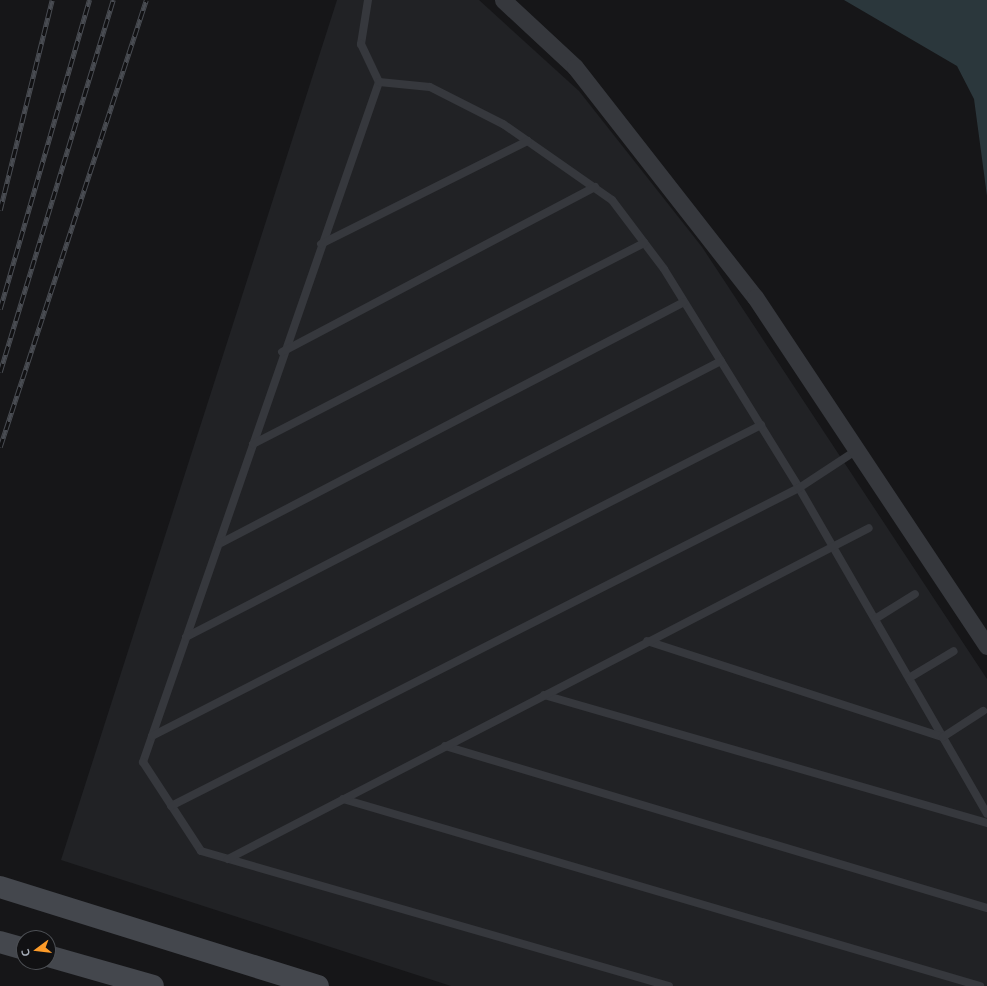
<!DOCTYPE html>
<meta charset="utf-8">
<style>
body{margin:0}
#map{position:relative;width:987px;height:986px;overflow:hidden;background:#161618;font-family:Ubuntu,sans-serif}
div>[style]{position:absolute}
.built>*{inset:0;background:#212225}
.water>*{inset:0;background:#2b373c}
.service>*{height:8px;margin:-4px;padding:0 4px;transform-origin:4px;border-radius:4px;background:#36383d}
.minor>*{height:17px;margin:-8.5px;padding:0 8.5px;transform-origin:8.5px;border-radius:8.5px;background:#36383d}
.secondary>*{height:22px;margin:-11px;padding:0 11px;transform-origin:11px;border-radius:11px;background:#44474d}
.rail>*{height:4.5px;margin-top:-2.25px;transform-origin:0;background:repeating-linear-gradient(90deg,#111113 0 9px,#494c52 0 18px);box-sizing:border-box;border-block:1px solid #494c52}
span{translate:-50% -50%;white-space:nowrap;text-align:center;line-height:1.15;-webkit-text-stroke:3px #111113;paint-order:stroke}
.north{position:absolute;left:16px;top:930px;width:40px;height:40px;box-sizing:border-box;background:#111113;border:1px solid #4d5055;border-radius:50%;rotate:255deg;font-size:11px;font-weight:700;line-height:16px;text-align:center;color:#a7aeb9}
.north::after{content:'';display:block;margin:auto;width:14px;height:18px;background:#fc9b29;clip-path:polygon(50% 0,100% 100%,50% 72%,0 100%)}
</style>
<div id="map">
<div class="built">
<i style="clip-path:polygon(337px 0,479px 0,579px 91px,702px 247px,987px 679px,987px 986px,451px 986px,61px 860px)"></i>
</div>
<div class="water">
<i style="clip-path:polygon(844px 0,987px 0,987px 196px,974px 99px,957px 66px)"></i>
</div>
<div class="service">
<i style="left:368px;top:0;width:45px;rotate:99deg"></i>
<i style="left:361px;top:44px;width:42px;rotate:64.7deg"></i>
<i style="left:379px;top:82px;width:720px;rotate:109.14deg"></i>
<i style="left:143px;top:762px;width:106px;rotate:56.9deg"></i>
<i style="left:201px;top:851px;width:487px;rotate:16.1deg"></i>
<i style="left:379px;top:82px;width:51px;rotate:5.6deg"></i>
<i style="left:430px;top:87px;width:82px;rotate:26.9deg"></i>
<i style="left:503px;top:124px;width:133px;rotate:34.9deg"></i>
<i style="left:612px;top:200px;width:86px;rotate:53deg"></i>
<i style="left:664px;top:269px;width:257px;rotate:58.3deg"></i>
<i style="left:799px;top:488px;width:376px;rotate:60deg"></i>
<i style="left:321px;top:244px;width:231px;rotate:-26.5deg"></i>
<i style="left:282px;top:352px;width:354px;rotate:-27.8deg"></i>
<i style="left:253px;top:444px;width:440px;rotate:-27.2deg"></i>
<i style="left:219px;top:544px;width:524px;rotate:-27.49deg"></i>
<i style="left:875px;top:619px;width:47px;rotate:-32deg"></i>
<i style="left:186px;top:637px;width:602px;rotate:-27.29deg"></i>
<i style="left:647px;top:641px;width:311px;rotate:18deg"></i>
<i style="left:943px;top:737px;width:48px;rotate:-33deg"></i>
<i style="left:909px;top:678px;width:52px;rotate:-31deg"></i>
<i style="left:544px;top:695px;width:461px;rotate:16.1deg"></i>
<i style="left:152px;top:736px;width:684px;rotate:-27.05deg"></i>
<i style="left:445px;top:746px;width:566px;rotate:16.64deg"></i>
<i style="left:343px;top:799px;width:664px;rotate:16.36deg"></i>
<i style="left:171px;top:806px;width:704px;rotate:-26.86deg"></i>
<i style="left:799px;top:488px;width:69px;rotate:-33.2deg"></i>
<i style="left:228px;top:859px;width:721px;rotate:-27.31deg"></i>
</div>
<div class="minor">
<i style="left:503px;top:0;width:98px;rotate:42.9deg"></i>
<i style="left:575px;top:67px;width:292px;rotate:52deg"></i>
<i style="left:755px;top:297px;width:419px;rotate:56.4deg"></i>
</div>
<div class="secondary">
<i style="left:0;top:887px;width:333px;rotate:17.3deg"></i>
<i style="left:0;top:942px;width:25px;rotate:16deg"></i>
<i style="left:48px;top:956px;width:109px;rotate:15.9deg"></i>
</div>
<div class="rail">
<i style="left:0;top:210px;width:216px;rotate:-76.1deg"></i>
<i style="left:0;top:309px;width:322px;rotate:-73.9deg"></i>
<i style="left:0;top:372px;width:389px;rotate:-73.1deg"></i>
<i style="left:0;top:447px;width:470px;rotate:-71.9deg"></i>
</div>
<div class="north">С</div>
</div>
